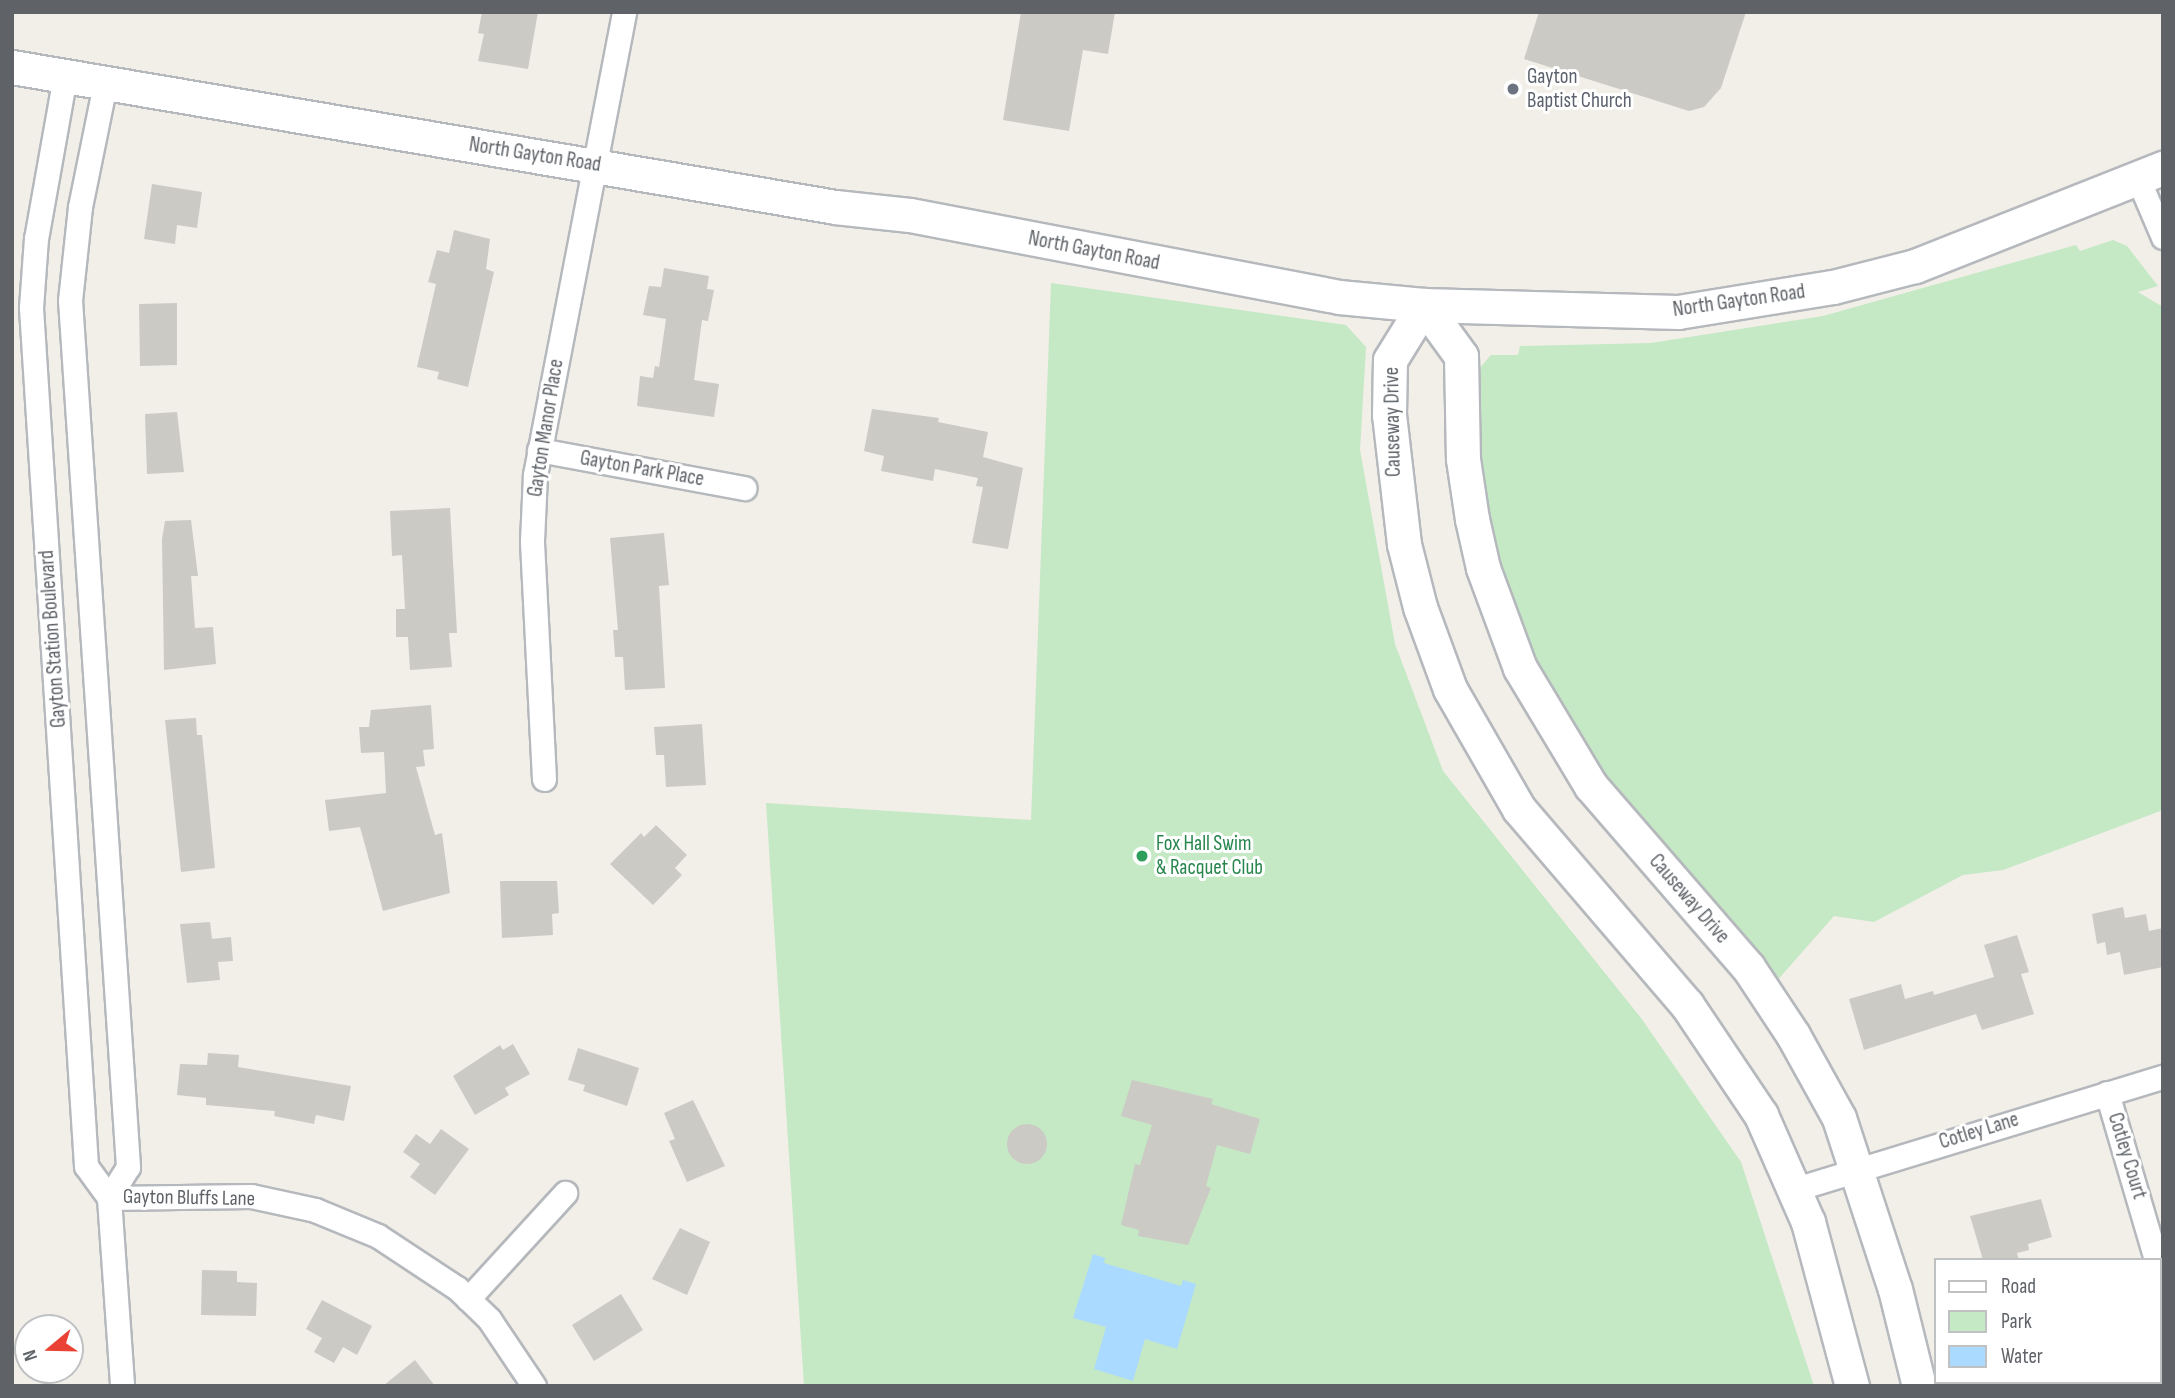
<!DOCTYPE html>
<style>
body{margin:0}
#map{position:relative;width:2175px;height:1398px;overflow:hidden;background:#f1efe8;font-family:"Sofia Sans Condensed",sans-serif}
div>[style]{position:absolute}
.green>*{inset:0;background:#c5e8c5}
.water>*{inset:0;background:#aadaff}
.building>*{inset:0;background:#cccac5}
.round{border-radius:50%}
.roads{filter:drop-shadow(2px 0 #b5b8bc) drop-shadow(-2px 0 #b5b8bc) drop-shadow(0 2px #b5b8bc) drop-shadow(0 -2px #b5b8bc)}
.street>*{height:23px;margin:-11.5px;padding:0 11.5px;transform-origin:11.5px;border-radius:11.5px;background:#fff}
.secondary>*{height:33px;margin:-16.5px;padding:0 16.5px;transform-origin:16.5px;border-radius:16.5px;background:#fff}
.dots>*{width:19px;height:19px;translate:-50% -50%;box-sizing:border-box;border:4px solid #fff;border-radius:50%}
span{translate:-50% -50%;white-space:nowrap;text-align:center;line-height:1.15;-webkit-text-stroke:6px #fff;paint-order:stroke}
.worship-label{font-size:21px;color:#5b616d}
.left{translate:0 -50%;text-align:left}
.street-label{font-size:21px;color:#5f6368}
.leisure-label{font-size:21px;color:#27864d}
.frame{position:absolute;inset:0;border:14px solid #5f6368;pointer-events:none}
.legend{position:absolute;left:1934px;top:1258px;width:228px;height:126px;box-sizing:border-box;background:#fff;border:2px solid #bfc1c3;margin:0;padding:9px 12px;list-style:none;font-size:21px;color:#5f6368}
.legend li{display:flex;align-items:center;gap:14px;height:35px}
.legend b{width:35px;border:2px solid #bfc1c3}
.north{position:absolute;left:14px;top:1314px;width:70px;height:70px;box-sizing:border-box;background:#fff;border:2px solid #bfc1c3;border-radius:50%;rotate:251deg;font-size:19px;font-weight:700;line-height:28px;text-align:center;color:#5f6368}
.north::after{content:'';display:block;margin:auto;width:24px;height:32px;background:#ea4335;clip-path:polygon(50% 0,100% 100%,50% 72%,0 100%)}
</style>
<div id="map">
<div class="green">
<i style="clip-path:polygon(2113px 240px,2127px 246px,2158px 286px,2138px 292px,2163px 307px,2163px 810px,2003px 870px,1963px 875px,1874px 922px,1834px 916px,1774px 984px,1600px 784px,1535px 675px,1488px 548px,1472px 394px,1478px 370px,1491px 355px,1518px 355px,1520px 346px,1651px 343px,1823px 316px,2076px 245px,2080px 251px)"></i>
<i style="clip-path:polygon(1051px 283px,1346px 325px,1366px 347px,1360px 450px,1395px 644px,1443px 771px,1641px 1018px,1741px 1162px,1814px 1386px,804px 1386px,766px 803px,1031px 820px)"></i>
</div>
<div class="water">
<i style="clip-path:polygon(1093px 1254px,1105px 1258px,1104px 1263px,1181px 1286px,1183px 1280px,1196px 1284px,1177px 1349px,1145px 1339px,1133px 1381px,1094px 1369px,1106px 1327px,1073px 1318px)"></i>
</div>
<div class="building">
<i style="clip-path:polygon(482px 12px,538px 12px,528px 69px,478px 61px,484px 34px,478px 33px)"></i>
<i style="clip-path:polygon(1021px 12px,1115px 12px,1108px 54px,1083px 50px,1069px 131px,1003px 120px)"></i>
<i style="clip-path:polygon(1539px 12px,1746px 12px,1721px 88px,1704px 107px,1689px 111px,1524px 59px)"></i>
<i style="clip-path:polygon(152px 184px,202px 192px,197px 228px,177px 225px,175px 244px,144px 239px)"></i>
<i style="clip-path:polygon(454px 230px,490px 239px,486px 269px,494px 272px,468px 387px,437px 379px,439px 372px,417px 367px,436px 284px,428px 282px,437px 250px,449px 253px)"></i>
<i style="clip-path:polygon(664px 268px,709px 276px,707px 289px,714px 290px,708px 321px,702px 320px,694px 380px,719px 384px,714px 417px,637px 406px,640px 376px,653px 378px,655px 366px,659px 367px,666px 319px,643px 315px,649px 286px,661px 287px)"></i>
<i style="clip-path:polygon(177px 303px,177px 365px,140px 366px,139px 304px)"></i>
<i style="clip-path:polygon(872px 409px,939px 418px,938px 422px,988px 432px,983px 457px,1023px 468px,1008px 549px,972px 543px,983px 487px,976px 486px,978px 478px,935px 469px,933px 481px,881px 471px,884px 456px,864px 451px)"></i>
<i style="clip-path:polygon(177px 412px,184px 472px,147px 474px,145px 414px)"></i>
<i style="clip-path:polygon(450px 508px,457px 633px,449px 633px,452px 667px,410px 670px,408px 637px,396px 637px,396px 609px,405px 609px,402px 555px,392px 556px,390px 511px)"></i>
<i style="clip-path:polygon(191px 520px,198px 576px,191px 576px,195px 628px,213px 627px,216px 664px,164px 670px,162px 539px,165px 521px)"></i>
<i style="clip-path:polygon(664px 533px,669px 585px,659px 586px,665px 688px,625px 690px,623px 657px,615px 657px,613px 630px,618px 630px,610px 538px)"></i>
<i style="clip-path:polygon(431px 705px,434px 749px,423px 750px,425px 766px,416px 767px,435px 835px,442px 833px,450px 893px,383px 911px,360px 827px,329px 831px,325px 800px,386px 793px,384px 752px,361px 753px,359px 727px,369px 727px,371px 710px)"></i>
<i style="clip-path:polygon(196px 718px,197px 735px,202px 735px,215px 868px,181px 872px,165px 720px)"></i>
<i style="clip-path:polygon(702px 724px,706px 785px,666px 787px,664px 755px,656px 755px,654px 727px)"></i>
<i style="clip-path:polygon(656px 825px,687px 855px,675px 868px,682px 875px,653px 905px,610px 864px,641px 833px,644px 837px)"></i>
<i style="clip-path:polygon(500px 881px,557px 881px,559px 913px,552px 914px,553px 935px,502px 938px)"></i>
<i style="clip-path:polygon(2123px 907px,2125px 918px,2146px 914px,2149px 931px,2163px 928px,2163px 967px,2124px 975px,2120px 952px,2107px 955px,2105px 942px,2097px 944px,2092px 914px)"></i>
<i style="clip-path:polygon(210px 922px,212px 939px,231px 937px,233px 961px,218px 962px,220px 980px,187px 983px,180px 924px)"></i>
<i style="clip-path:polygon(2017px 935px,2029px 972px,2021px 974px,2034px 1014px,1982px 1030px,1976px 1014px,1864px 1050px,1849px 999px,1901px 984px,1905px 999px,1933px 991px,1934px 995px,1994px 977px,1984px 945px)"></i>
<i style="clip-path:polygon(513px 1044px,530px 1074px,505px 1088px,509px 1095px,475px 1115px,453px 1076px,500px 1045px,503px 1050px)"></i>
<i style="clip-path:polygon(578px 1048px,639px 1068px,627px 1106px,583px 1091px,585px 1085px,568px 1080px)"></i>
<i style="clip-path:polygon(208px 1053px,239px 1055px,238px 1067px,351px 1086px,344px 1121px,316px 1115px,314px 1124px,274px 1116px,275px 1111px,206px 1105px,206px 1098px,177px 1095px,180px 1064px,207px 1065px)"></i>
<i style="clip-path:polygon(1132px 1080px,1213px 1099px,1211px 1104px,1260px 1119px,1250px 1154px,1217px 1145px,1206px 1186px,1211px 1188px,1188px 1245px,1138px 1236px,1139px 1230px,1121px 1225px,1135px 1164px,1140px 1165px,1152px 1125px,1121px 1116px)"></i>
<i style="clip-path:polygon(693px 1100px,725px 1166px,687px 1182px,669px 1141px,675px 1139px,664px 1113px)"></i>
<i class="round" style="left:1007px;top:1124px;width:40px;height:40px"></i>
<i style="clip-path:polygon(441px 1129px,469px 1149px,435px 1195px,410px 1177px,420px 1164px,403px 1152px,416px 1134px,430px 1144px)"></i>
<i style="clip-path:polygon(2041px 1199px,2052px 1237px,2028px 1244px,2029px 1250px,2017px 1253px,2019px 1260px,1983px 1260px,1970px 1216px)"></i>
<i style="clip-path:polygon(680px 1228px,710px 1242px,687px 1295px,652px 1279px)"></i>
<i style="clip-path:polygon(202px 1270px,237px 1271px,237px 1282px,257px 1283px,256px 1316px,201px 1315px)"></i>
<i style="clip-path:polygon(621px 1294px,643px 1330px,594px 1361px,572px 1325px)"></i>
<i style="clip-path:polygon(322px 1300px,372px 1326px,357px 1355px,343px 1347px,334px 1363px,314px 1352px,322px 1338px,306px 1329px)"></i>
<i style="clip-path:polygon(415px 1360px,435px 1386px,383px 1386px)"></i>
</div>
<div class="roads">
<div class="street">
<i style="left:65px;top:76px;width:165px;rotate:100.1deg"></i>
<i style="left:36px;top:238px;width:70px;rotate:94.1deg"></i>
<i style="left:31px;top:308px;width:860px;rotate:86.33deg"></i>
<i style="left:86px;top:1166px;width:39px;rotate:54deg"></i>
<i style="left:109px;top:1198px;width:188px;rotate:86deg"></i>
<i style="left:105px;top:84px;width:126px;rotate:101.5deg"></i>
<i style="left:80px;top:207px;width:94px;rotate:96.1deg"></i>
<i style="left:70px;top:300px;width:869px;rotate:86.17deg"></i>
<i style="left:128px;top:1167px;width:36px;rotate:122deg"></i>
<i style="left:2139px;top:181px;width:61px;rotate:66.8deg"></i>
<i style="left:539px;top:450px;width:209px;rotate:10.5deg"></i>
<i style="left:544px;top:779px;width:238px;rotate:-92.9deg"></i>
<i style="left:532px;top:541px;width:66px;rotate:-87.4deg"></i>
<i style="left:535px;top:475px;width:471px;rotate:-79.1deg"></i>
<i style="left:2107px;top:1093px;width:174px;rotate:73.6deg"></i>
<i style="left:1796px;top:1189px;width:384px;rotate:-17deg"></i>
<i style="left:109px;top:1198px;width:142px;rotate:-0.8deg"></i>
<i style="left:251px;top:1196px;width:66px;rotate:12.3deg"></i>
<i style="left:315px;top:1210px;width:68px;rotate:22.4deg"></i>
<i style="left:378px;top:1236px;width:95px;rotate:33.4deg"></i>
<i style="left:457px;top:1288px;width:45px;rotate:44.1deg"></i>
<i style="left:489px;top:1319px;width:81px;rotate:56.1deg"></i>
<i style="left:2159px;top:1272px;width:16px;rotate:76deg"></i>
<i style="left:468px;top:1299px;width:144px;rotate:-47.5deg"></i>
</div>
<div class="secondary">
<i style="left:12px;top:67px;width:835px;rotate:9.65deg"></i>
<i style="left:835px;top:207px;width:75px;rotate:6.1deg"></i>
<i style="left:910px;top:215px;width:437px;rotate:10.8deg"></i>
<i style="left:1339px;top:297px;width:85px;rotate:5.4deg"></i>
<i style="left:1424px;top:305px;width:254px;rotate:1.6deg"></i>
<i style="left:1678px;top:312px;width:157px;rotate:-9.2deg"></i>
<i style="left:1833px;top:287px;width:85px;rotate:-14.4deg"></i>
<i style="left:1915px;top:266px;width:267px;rotate:-21.6deg"></i>
<i style="left:1852px;top:1386px;width:170px;rotate:-105deg"></i>
<i style="left:1808px;top:1222px;width:117px;rotate:-113.7deg"></i>
<i style="left:1761px;top:1115px;width:133px;rotate:-123.9deg"></i>
<i style="left:1687px;top:1005px;width:258px;rotate:-130.6deg"></i>
<i style="left:1519px;top:809px;width:138px;rotate:-119.9deg"></i>
<i style="left:1450px;top:689px;width:87px;rotate:-110.1deg"></i>
<i style="left:1420px;top:607px;width:65px;rotate:-104.3deg"></i>
<i style="left:1404px;top:544px;width:130px;rotate:-96.6deg"></i>
<i style="left:1389px;top:415px;width:55px;rotate:-89deg"></i>
<i style="left:1390px;top:360px;width:65px;rotate:-58.3deg"></i>
<i style="left:1424px;top:305px;width:63px;rotate:54deg"></i>
<i style="left:1461px;top:356px;width:103px;rotate:88.9deg"></i>
<i style="left:1463px;top:459px;width:61px;rotate:81.5deg"></i>
<i style="left:1472px;top:519px;width:50px;rotate:77.3deg"></i>
<i style="left:1483px;top:568px;width:107px;rotate:69.7deg"></i>
<i style="left:1520px;top:668px;width:138px;rotate:59deg"></i>
<i style="left:1591px;top:786px;width:240px;rotate:49.1deg"></i>
<i style="left:1748px;top:967px;width:82px;rotate:56.5deg"></i>
<i style="left:1793px;top:1035px;width:95px;rotate:61deg"></i>
<i style="left:1839px;top:1118px;width:180px;rotate:71.9deg"></i>
<i style="left:1895px;top:1289px;width:100px;rotate:76.1deg"></i>
</div>
</div>
<div class="dots">
<i style="left:1513px;top:89px;background:#6b7280"></i>
<i style="left:1142px;top:856px;background:#2e9e5b"></i>
</div>
<div class="worship-label">
<span class="left" style="left:1527px;top:89px">Gayton<br>Baptist Church</span>
</div>
<div class="street-label">
<span style="left:535px;top:155px;rotate:9deg">North Gayton Road</span>
<span style="left:1094px;top:251px;rotate:11deg">North Gayton Road</span>
<span style="left:1739px;top:301px;rotate:-8deg">North Gayton Road</span>
<span style="left:1393px;top:422px;rotate:-91deg">Causeway Drive</span>
<span style="left:546px;top:428px;rotate:-81deg">Gayton Manor Place</span>
<span style="left:642px;top:469px;rotate:10deg">Gayton Park Place</span>
<span style="left:53px;top:639px;rotate:-94deg">Gayton Station Boulevard</span>
<span style="left:1689px;top:899px;rotate:49deg">Causeway Drive</span>
<span style="left:1979px;top:1131px;rotate:-17deg">Cotley Lane</span>
<span style="left:2127px;top:1156px;rotate:73deg">Cotley Court</span>
<span style="left:189px;top:1198px;rotate:1deg">Gayton Bluffs Lane</span>
</div>
<div class="leisure-label">
<span class="left" style="left:1156px;top:856px">Fox Hall Swim<br>&amp; Racquet Club</span>
</div>
<div class="frame"></div>
<ul class="legend">
<li><b style="height:9px;background:#fff"></b>Road</li>
<li><b style="height:19px;background:#c5e8c5"></b>Park</li>
<li><b style="height:19px;background:#aadaff"></b>Water</li>
</ul>
<div class="north">N</div>
</div>
